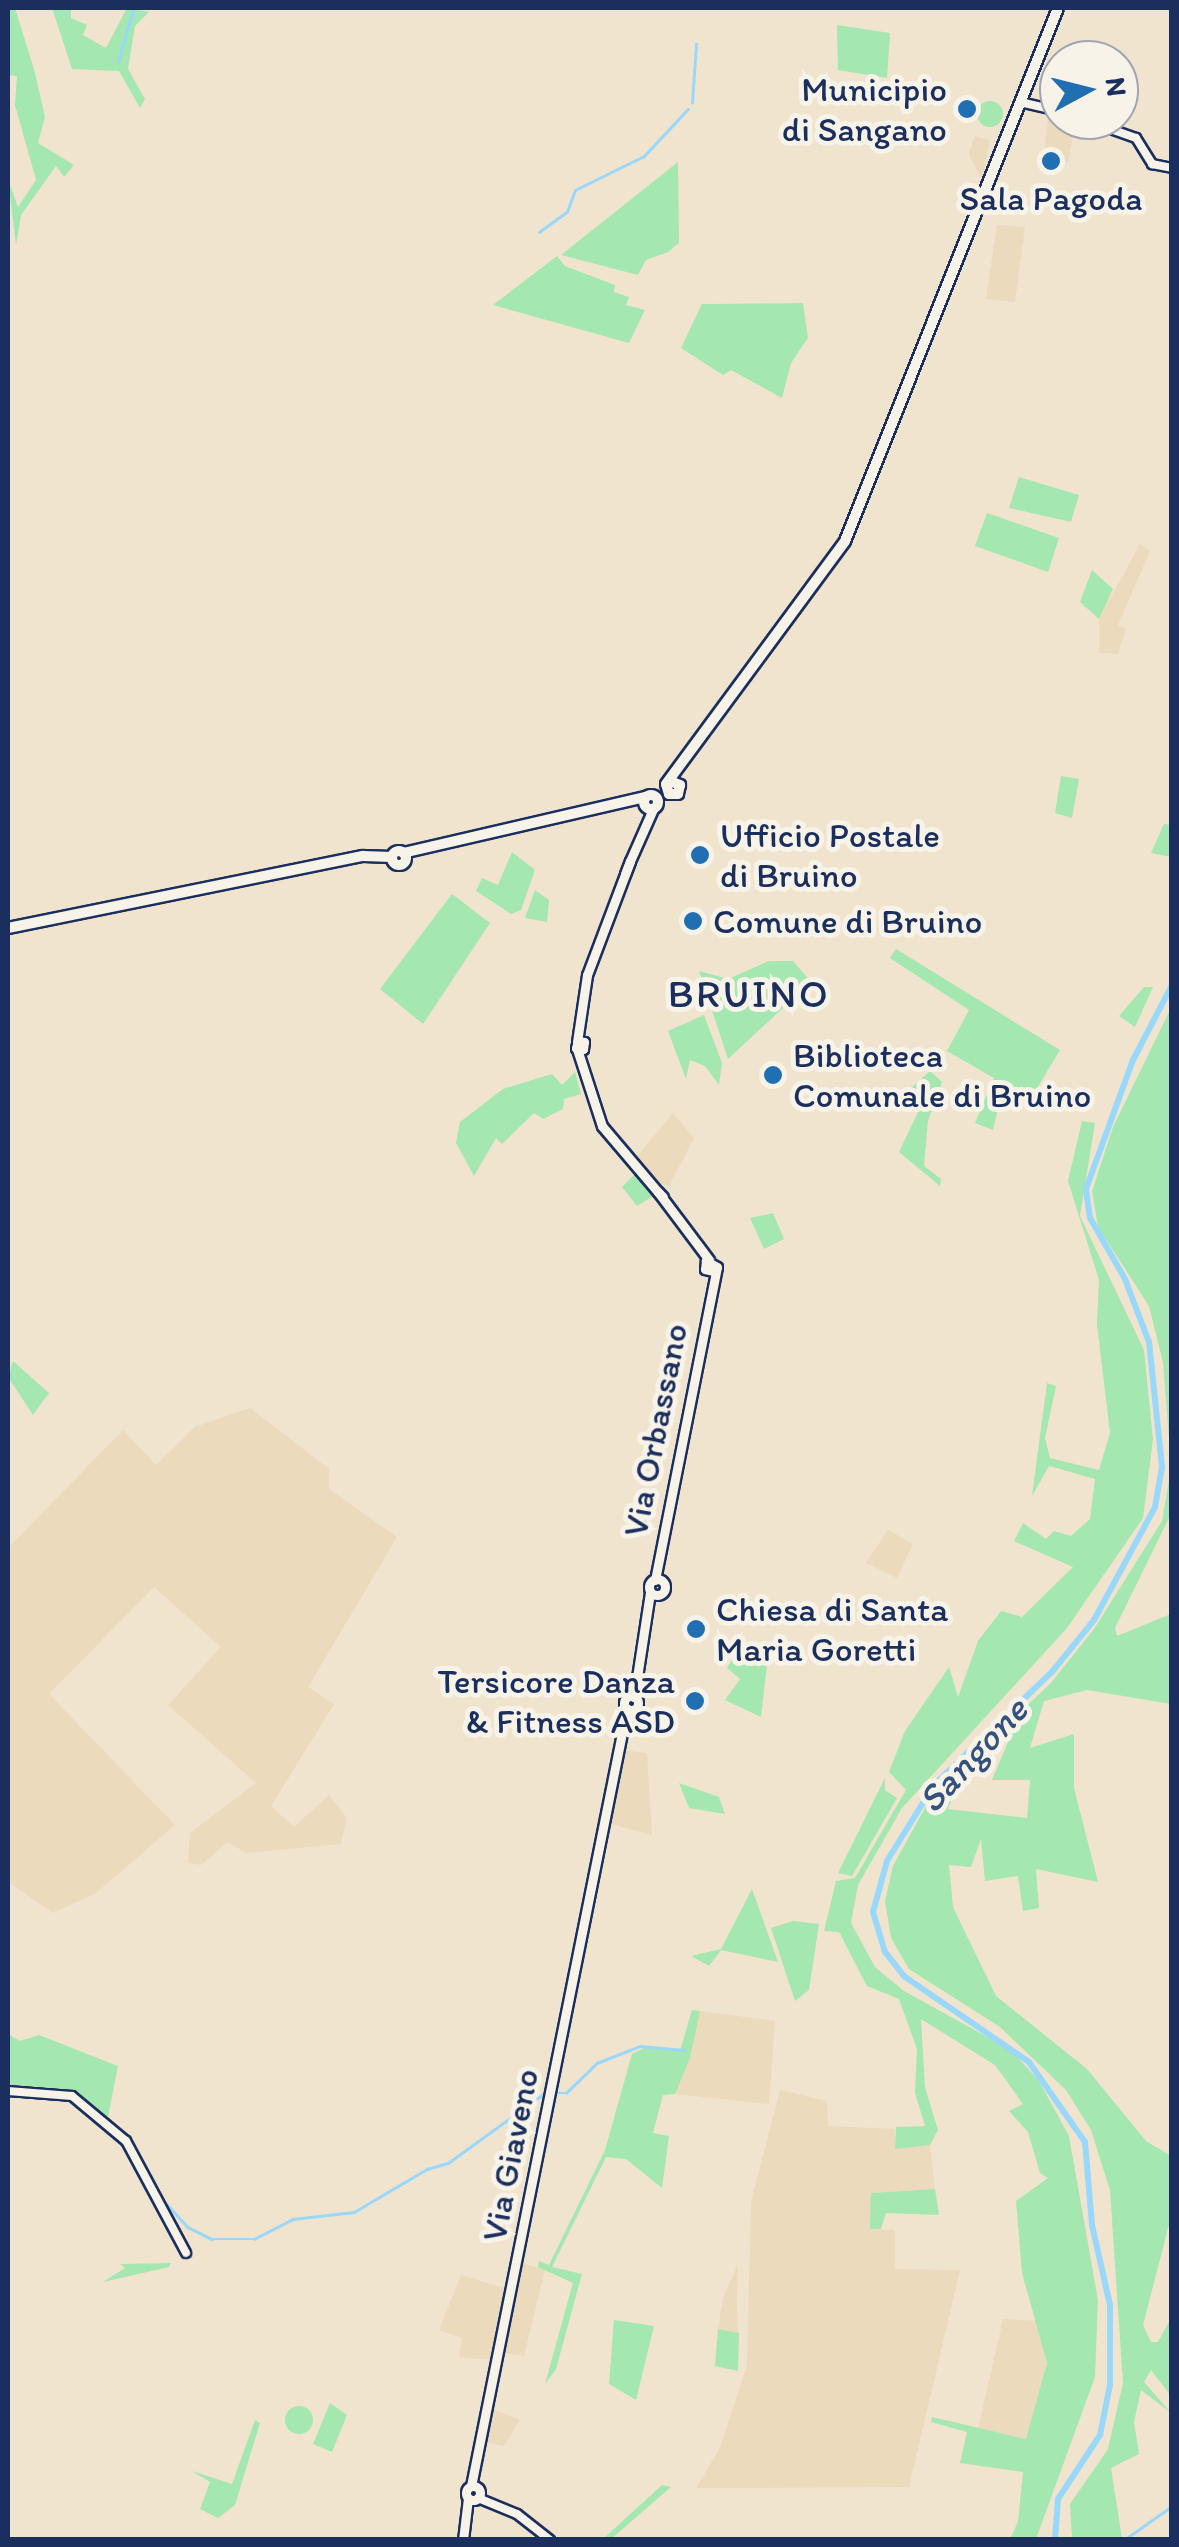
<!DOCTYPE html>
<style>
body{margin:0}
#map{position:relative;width:1179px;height:2547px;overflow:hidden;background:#f0e4ce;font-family:Itim,sans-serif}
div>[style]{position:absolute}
.built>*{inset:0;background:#ebdabc}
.green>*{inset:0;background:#a4e7b1}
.round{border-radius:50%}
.stream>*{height:2.5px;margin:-1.25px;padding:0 1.25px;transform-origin:1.25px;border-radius:1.25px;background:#9ad8fb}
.river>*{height:6px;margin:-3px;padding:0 3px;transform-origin:3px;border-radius:3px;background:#9ad8fb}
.roads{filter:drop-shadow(2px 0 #1b2f5e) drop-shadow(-2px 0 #1b2f5e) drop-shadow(0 2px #1b2f5e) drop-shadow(0 -2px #1b2f5e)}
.tertiary>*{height:8px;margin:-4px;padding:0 4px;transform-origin:4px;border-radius:4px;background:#f7f3e8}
.secondary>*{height:9px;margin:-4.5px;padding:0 4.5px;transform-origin:4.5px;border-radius:4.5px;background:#f7f3e8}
.secondary>.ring{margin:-4.5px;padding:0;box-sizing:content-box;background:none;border:9px solid #f7f3e8;border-radius:50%}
.primary>*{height:10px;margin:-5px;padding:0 5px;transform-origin:5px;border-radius:5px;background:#f7f3e8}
.primary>.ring{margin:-5px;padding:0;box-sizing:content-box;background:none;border:10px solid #f7f3e8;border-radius:50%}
.dots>*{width:28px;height:28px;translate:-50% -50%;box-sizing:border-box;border:5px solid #f7f3e8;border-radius:50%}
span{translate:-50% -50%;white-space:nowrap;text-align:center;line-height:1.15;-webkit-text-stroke:10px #f7f3e8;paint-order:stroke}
.poi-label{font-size:35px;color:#1b2f5e}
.right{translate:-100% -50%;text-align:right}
.left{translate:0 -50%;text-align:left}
.street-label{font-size:35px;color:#1b2f5e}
.water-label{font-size:38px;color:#34517d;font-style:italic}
.quarter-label{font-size:40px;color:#1b2f5e;letter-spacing:2.5px}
.frame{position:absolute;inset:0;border:10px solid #1b2f5e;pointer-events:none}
.north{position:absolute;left:1039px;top:40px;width:100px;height:100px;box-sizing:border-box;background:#f7f3e8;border:2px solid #9fa5b1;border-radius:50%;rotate:83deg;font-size:28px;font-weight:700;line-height:40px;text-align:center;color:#1b2f5e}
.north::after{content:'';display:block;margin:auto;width:35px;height:45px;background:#1f6fb2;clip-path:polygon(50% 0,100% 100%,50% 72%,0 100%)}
</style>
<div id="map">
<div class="built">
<i style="clip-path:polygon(1048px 119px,1075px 124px,1068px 162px,1043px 160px)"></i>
<i style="clip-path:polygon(974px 136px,990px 140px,982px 179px,969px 155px)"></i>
<i style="clip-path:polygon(997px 225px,1025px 227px,1015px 302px,986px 299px)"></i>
<i style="clip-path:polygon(1140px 544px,1150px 551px,1118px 625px,1126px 629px,1118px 654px,1099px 653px,1099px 619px)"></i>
<i style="clip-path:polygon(673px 1113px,694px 1138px,669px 1186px,651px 1181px,633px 1161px)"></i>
<i style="clip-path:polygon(250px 1408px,329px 1469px,329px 1489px,397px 1537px,308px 1687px,334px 1704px,271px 1806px,294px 1827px,329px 1795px,347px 1818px,340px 1844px,246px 1853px,228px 1842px,201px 1865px,188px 1863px,190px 1833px,256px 1783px,168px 1705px,221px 1647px,154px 1587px,49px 1694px,175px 1825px,96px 1893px,53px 1913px,8px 1882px,8px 1548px,123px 1430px,156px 1465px,195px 1427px)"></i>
<i style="clip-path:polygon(888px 1530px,913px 1544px,897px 1578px,866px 1563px)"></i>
<i style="clip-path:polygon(622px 1750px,647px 1753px,652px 1835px,607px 1823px)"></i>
<i style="clip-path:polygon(700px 2011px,775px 2021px,769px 2104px,675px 2094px)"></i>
<i style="clip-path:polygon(780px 2090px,827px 2101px,828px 2126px,895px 2129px,895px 2148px,930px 2145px,935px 2189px,872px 2193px,870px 2229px,895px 2230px,895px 2269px,960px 2270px,909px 2487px,696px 2488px,720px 2448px,747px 2365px,751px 2202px)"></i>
<i style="clip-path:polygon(522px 2263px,545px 2270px,524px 2356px,503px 2353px)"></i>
<i style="clip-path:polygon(738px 2264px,737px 2302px,738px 2333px,718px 2329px,723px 2298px)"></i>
<i style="clip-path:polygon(461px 2275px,507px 2289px,493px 2360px,459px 2357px,462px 2338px,439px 2330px)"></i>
<i style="clip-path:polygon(1003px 2319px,1040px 2321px,1047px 2370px,1026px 2439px,978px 2429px)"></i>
<i style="clip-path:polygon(492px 2409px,520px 2420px,504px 2446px,484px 2442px)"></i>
</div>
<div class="green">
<i style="clip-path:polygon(8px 8px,15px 8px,35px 73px,45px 117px,38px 143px,74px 165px,64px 177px,56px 166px,21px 215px,16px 245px,8px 179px,18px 207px,36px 180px,15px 105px,17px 76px,8px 75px)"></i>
<i style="clip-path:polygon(52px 8px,71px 8px,71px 18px,87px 25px,83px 35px,106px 48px,127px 8px,149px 12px,135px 26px,128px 69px,145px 99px,140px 108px,119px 71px,72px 69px)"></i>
<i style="clip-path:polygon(837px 25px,890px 33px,887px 78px,838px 70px)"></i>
<i class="round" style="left:977px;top:101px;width:26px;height:26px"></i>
<i style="clip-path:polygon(678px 162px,679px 243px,668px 252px,646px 260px,638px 275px,561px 255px)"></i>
<i style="clip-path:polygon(557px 256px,565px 266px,615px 285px,614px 292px,629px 297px,626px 305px,645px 310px,629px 343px,493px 305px)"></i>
<i style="clip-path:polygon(803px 303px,808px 338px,791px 363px,782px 398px,731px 370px,723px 375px,681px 348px,702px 304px)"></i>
<i style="clip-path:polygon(1019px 477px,1079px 495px,1071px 522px,1009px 508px)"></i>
<i style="clip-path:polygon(987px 513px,1059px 538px,1048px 572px,975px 546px)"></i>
<i style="clip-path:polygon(1092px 570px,1113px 589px,1099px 619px,1080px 602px)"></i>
<i style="clip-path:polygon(1061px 776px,1079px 779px,1072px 818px,1055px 813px)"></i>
<i style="clip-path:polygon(1164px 824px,1171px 825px,1171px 857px,1151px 853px)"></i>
<i style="clip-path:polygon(512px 852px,535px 870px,521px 910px,511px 914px,476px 891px,482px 878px,498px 885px)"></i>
<i style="clip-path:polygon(535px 890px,549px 900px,547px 922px,525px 918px)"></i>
<i style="clip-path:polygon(452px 894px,490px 923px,423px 1024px,380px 989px)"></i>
<i style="clip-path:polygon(896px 949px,1060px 1050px,1027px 1105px,1001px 1096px,993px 1130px,975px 1123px,994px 1078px,947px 1051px,969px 1010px,890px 958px)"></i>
<i style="clip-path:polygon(769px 961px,793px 961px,811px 982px,728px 1059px,699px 971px,728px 979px)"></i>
<i style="clip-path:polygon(1144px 987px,1153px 987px,1135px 1027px,1119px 1016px)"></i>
<i style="clip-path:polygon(1171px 1008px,1172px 1008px,1171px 1466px,1163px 1362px,1149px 1306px,1098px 1227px,1092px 1191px,1113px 1127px)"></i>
<i style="clip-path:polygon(704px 1015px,722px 1063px,719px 1085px,705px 1066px,690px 1060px,686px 1079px,668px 1031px)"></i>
<i style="clip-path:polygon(930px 1071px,942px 1082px,928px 1121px,924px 1166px,941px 1179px,940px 1186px,899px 1152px,920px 1108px,909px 1090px)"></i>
<i style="clip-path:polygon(575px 1072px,581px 1094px,564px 1099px,563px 1109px,543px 1119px,534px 1113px,502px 1144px,496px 1138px,474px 1176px,456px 1143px,460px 1122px,503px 1089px,552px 1074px,562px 1085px)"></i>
<i style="clip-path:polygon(1082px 1121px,1095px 1123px,1080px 1216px,1144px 1350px,1153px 1439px,1143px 1518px,1067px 1628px,902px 1808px,858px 1885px,851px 1923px,875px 1967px,904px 1991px,1011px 2050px,1039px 2081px,1069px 2136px,1098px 2300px,1095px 2377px,1036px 2539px,1010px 2539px,1018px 2522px,1023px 2472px,960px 2463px,967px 2432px,931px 2422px,932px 2417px,1026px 2439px,1047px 2363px,1022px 2273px,1016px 2201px,1048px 2178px,1040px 2173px,1028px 2132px,1009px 2111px,1023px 2104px,995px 2065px,921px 2019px,925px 2087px,938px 2130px,930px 2145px,895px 2149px,896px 2127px,925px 2126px,915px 2093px,917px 2049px,899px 1999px,867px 1986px,839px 1932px,824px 1931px,836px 1881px,855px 1878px,906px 1790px,889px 1772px,905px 1731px,949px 1667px,958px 1697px,978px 1641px,1001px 1611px,1022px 1617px,1073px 1567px,1014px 1541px,1023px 1523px,1046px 1539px,1054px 1531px,1071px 1536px,1090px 1519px,1095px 1479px,1049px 1466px,1032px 1496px,1047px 1383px,1056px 1386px,1045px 1438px,1050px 1458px,1099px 1470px,1110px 1433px,1097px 1324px,1099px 1280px,1068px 1181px)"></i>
<i style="clip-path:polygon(635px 1174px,653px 1196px,637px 1206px,622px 1187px)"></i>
<i style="clip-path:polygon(773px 1213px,784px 1239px,764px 1249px,750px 1218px)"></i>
<i style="clip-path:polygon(13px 1361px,49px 1393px,33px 1415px,8px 1377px)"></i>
<i style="clip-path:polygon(1171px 1468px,1169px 1518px,1115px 1628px,1117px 1636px,1171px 1614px,1171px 1704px,1087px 1690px,1044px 1701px,1030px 1748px,1074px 1734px,1074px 1788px,1098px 1882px,1036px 1869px,1039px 1908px,1023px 1911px,1018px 1876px,985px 1881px,981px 1839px,971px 1867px,949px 1865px,953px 1907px,996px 1996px,1087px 2069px,1146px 2141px,1171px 2156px,1171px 2217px,1143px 2325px,1151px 2342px,1158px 2342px,1171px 2318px,1171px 2396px,1151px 2370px,1144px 2382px,1171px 2413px,1141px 2390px,1134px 2422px,1139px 2454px,1111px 2468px,1122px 2539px,1072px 2539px,1070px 2504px,1108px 2449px,1123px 2383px,1110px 2190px,1091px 2130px,1066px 2090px,1000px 2027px,909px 1969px,891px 1938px,885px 1901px,893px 1866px,931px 1797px,962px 1774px,948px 1809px,1027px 1818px,1030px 1780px,992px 1780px,1011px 1735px,980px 1759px,974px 1755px,1050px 1684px,1094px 1629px,1162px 1521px)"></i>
<i style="clip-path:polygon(740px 1647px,768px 1656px,761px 1717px,725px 1700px,740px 1679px,727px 1668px)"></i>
<i style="clip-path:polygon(885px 1778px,885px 1790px,897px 1798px,852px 1876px,838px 1873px)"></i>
<i style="clip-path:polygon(679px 1783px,719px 1797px,725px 1814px,689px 1808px)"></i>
<i style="clip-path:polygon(752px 1889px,778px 1962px,721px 1950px,709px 1966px,691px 1956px,721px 1949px)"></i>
<i style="clip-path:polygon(793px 1921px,819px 1924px,809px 1990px,795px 2001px,771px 1928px)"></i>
<i style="clip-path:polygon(692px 2010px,700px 2011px,690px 2058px,675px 2094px,663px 2095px,653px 2133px,669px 2136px,662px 2188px,626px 2159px,606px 2157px,552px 2267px,582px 2274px,556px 2369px,545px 2384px,573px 2283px,538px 2267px,539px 2261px,549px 2265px,605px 2150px,632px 2054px,648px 2046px,680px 2051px)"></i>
<i style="clip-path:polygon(8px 2034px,20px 2041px,39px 2035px,118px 2066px,107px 2122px,65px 2091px,8px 2089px)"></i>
<i style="clip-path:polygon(935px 2189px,939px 2215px,886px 2213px,881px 2229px,870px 2229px,871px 2193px)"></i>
<i style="clip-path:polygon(171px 2263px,169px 2267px,103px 2282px,125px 2268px,120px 2264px)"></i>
<i style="clip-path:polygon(614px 2320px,654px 2326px,636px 2400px,609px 2384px)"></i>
<i style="clip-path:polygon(718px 2329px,739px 2333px,738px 2371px,715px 2366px)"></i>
<i style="clip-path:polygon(330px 2403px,347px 2415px,332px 2452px,313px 2444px)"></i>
<i class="round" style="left:285px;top:2406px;width:28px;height:28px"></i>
<i style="clip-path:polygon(255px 2420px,260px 2423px,235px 2505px,218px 2518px,200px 2509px,210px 2482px,192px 2471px,232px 2484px)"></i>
<i style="clip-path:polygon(662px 2485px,671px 2487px,611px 2539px,603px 2539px)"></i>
</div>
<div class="stream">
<i style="left:118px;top:61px;width:55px;rotate:-73.2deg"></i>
<i style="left:692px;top:103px;width:59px;rotate:-86.1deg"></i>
<i style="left:539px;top:232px;width:34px;rotate:-36deg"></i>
<i style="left:567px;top:212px;width:23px;rotate:-70deg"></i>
<i style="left:575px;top:190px;width:77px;rotate:-26.2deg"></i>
<i style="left:644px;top:156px;width:64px;rotate:-46.9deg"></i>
<i style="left:556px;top:2093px;width:10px"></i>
<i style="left:566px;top:2093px;width:43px;rotate:-44.1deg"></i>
<i style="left:597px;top:2063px;width:46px;rotate:-21.6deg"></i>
<i style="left:640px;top:2046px;width:44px;rotate:5.2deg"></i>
<i style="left:167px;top:2204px;width:31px;rotate:48deg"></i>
<i style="left:188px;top:2227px;width:27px;rotate:27deg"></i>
<i style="left:212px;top:2239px;width:42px"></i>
<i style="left:254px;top:2239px;width:44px;rotate:-27.1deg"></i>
<i style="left:293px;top:2219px;width:61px;rotate:-6.5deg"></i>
<i style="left:354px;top:2212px;width:85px;rotate:-30.5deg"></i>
<i style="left:427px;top:2169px;width:22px;rotate:-16deg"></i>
<i style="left:448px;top:2163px;width:121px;rotate:-35.9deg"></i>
<i style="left:1124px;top:2540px;width:59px;rotate:-35.3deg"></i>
</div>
<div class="river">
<i style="left:1055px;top:2540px;width:41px;rotate:-85.8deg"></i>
<i style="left:1058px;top:2499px;width:77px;rotate:-56.7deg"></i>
<i style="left:1100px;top:2435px;width:51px;rotate:-78.7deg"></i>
<i style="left:1110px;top:2385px;width:80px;rotate:-90deg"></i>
<i style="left:1110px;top:2305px;width:82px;rotate:-102.7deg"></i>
<i style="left:1092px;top:2225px;width:83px;rotate:-94.8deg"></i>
<i style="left:1085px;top:2142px;width:98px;rotate:-125deg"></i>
<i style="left:1029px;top:2062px;width:152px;rotate:-145.5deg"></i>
<i style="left:904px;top:1976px;width:31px;rotate:-128deg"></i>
<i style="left:885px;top:1952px;width:42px;rotate:-106.7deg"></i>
<i style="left:873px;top:1912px;width:53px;rotate:-74.6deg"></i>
<i style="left:887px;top:1861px;width:89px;rotate:-58.3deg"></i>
<i style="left:934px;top:1785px;width:163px;rotate:-43.8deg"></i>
<i style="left:1052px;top:1672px;width:67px;rotate:-51.1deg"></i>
<i style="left:1094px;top:1620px;width:128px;rotate:-61.6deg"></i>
<i style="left:1155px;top:1507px;width:41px;rotate:-80.1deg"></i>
<i style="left:1162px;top:1467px;width:126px;rotate:-95.9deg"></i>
<i style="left:1149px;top:1342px;width:67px;rotate:-110.9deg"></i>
<i style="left:1125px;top:1279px;width:70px;rotate:-119.8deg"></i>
<i style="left:1090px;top:1218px;width:29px;rotate:-98deg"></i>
<i style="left:1086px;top:1189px;width:137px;rotate:-70deg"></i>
<i style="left:1133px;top:1060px;width:85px;rotate:-62.5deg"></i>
</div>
<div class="roads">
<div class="tertiary">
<i style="left:1020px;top:102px;width:40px;rotate:13deg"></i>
<i style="left:1085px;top:120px;width:54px;rotate:19.4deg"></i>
<i style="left:1136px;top:138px;width:31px;rotate:58deg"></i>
<i style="left:1152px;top:164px;width:20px;rotate:11deg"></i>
<i style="left:8px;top:2091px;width:64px;rotate:4.5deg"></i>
<i style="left:72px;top:2096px;width:70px;rotate:39.8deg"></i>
<i style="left:126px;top:2141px;width:127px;rotate:61.8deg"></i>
<i style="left:478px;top:2498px;width:42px;rotate:22.3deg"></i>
<i style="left:517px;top:2514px;width:42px;rotate:38.2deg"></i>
</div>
<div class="secondary">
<i style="left:630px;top:861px;width:57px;rotate:-66.1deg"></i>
<i style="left:578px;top:1041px;width:6px;rotate:9deg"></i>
<i style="left:584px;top:1042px;width:7px;rotate:98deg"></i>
<i style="left:583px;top:1049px;width:7px;rotate:-172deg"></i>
<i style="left:576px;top:1048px;width:7px;rotate:-74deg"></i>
<i style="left:577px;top:1042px;width:68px;rotate:-81.5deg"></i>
<i style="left:587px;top:975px;width:122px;rotate:-69.3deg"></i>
<i style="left:630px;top:861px;width:14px;rotate:111deg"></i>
<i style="left:577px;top:1049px;width:81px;rotate:72deg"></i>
<i style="left:602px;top:1126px;width:87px;rotate:49.7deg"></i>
<i style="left:663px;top:1197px;width:7px;rotate:-135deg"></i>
<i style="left:658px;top:1192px;width:85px;rotate:53.1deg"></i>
<i class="ring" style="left:649px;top:1579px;width:7px;height:7px"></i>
<i style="left:655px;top:1580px;width:319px;rotate:-78.8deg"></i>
<i style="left:717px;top:1267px;width:13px;rotate:-151deg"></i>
<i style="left:706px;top:1261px;width:8px;rotate:97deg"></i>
<i style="left:705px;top:1269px;width:9px;rotate:13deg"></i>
<i class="ring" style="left:624px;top:1696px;width:5px;height:5px"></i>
<i style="left:634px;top:1697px;width:106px;rotate:-81.3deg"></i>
<i style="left:471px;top:2486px;width:793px;rotate:-78.66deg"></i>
<i class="ring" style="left:466px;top:2486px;width:5px;height:5px"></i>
<i style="left:463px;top:2540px;width:42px;rotate:-83.2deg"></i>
</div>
<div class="primary">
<i style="left:670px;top:781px;width:11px;rotate:22deg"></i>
<i style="left:680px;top:785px;width:9px;rotate:103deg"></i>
<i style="left:678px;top:794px;width:9px;rotate:180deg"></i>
<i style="left:669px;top:794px;width:10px;rotate:-107deg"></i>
<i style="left:666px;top:784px;width:302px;rotate:-53.6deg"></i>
<i style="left:845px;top:541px;width:574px;rotate:-68.22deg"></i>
<i class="ring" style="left:644px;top:795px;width:4px;height:4px"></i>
<i class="ring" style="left:392px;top:851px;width:4px;height:4px"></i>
<i style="left:403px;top:853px;width:249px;rotate:-13deg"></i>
<i style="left:8px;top:928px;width:362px;rotate:-11.5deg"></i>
<i style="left:363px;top:856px;width:29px;rotate:2deg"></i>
</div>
</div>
<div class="dots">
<i style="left:967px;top:109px;background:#1f6fb2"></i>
<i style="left:1051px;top:161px;background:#1f6fb2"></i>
<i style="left:700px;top:855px;background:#1f6fb2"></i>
<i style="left:693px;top:921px;background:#1f6fb2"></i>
<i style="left:773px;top:1075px;background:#1f6fb2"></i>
<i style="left:696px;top:1629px;background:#1f6fb2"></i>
<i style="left:695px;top:1701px;background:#1f6fb2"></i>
</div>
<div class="poi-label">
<span class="right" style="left:947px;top:109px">Municipio<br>di Sangano</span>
<span style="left:1051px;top:198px">Sala Pagoda</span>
<span class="left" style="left:720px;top:855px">Ufficio Postale<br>di Bruino</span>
<span class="left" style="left:713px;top:921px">Comune di Bruino</span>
<span class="left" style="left:793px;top:1075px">Biblioteca<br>Comunale di Bruino</span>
<span class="left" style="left:716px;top:1629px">Chiesa di Santa<br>Maria Goretti</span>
<span class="right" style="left:675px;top:1701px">Tersicore Danza<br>&amp; Fitness ASD</span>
</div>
<div class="street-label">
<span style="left:655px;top:1430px;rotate:-79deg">Via Orbassano</span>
<span style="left:510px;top:2155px;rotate:-79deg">Via Giaveno</span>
</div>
<div class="water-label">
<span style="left:973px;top:1755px;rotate:-47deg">Sangone</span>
</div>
<div class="quarter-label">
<span style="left:749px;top:993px">BRUINO</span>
</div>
<div class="frame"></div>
<div class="north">N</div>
</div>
